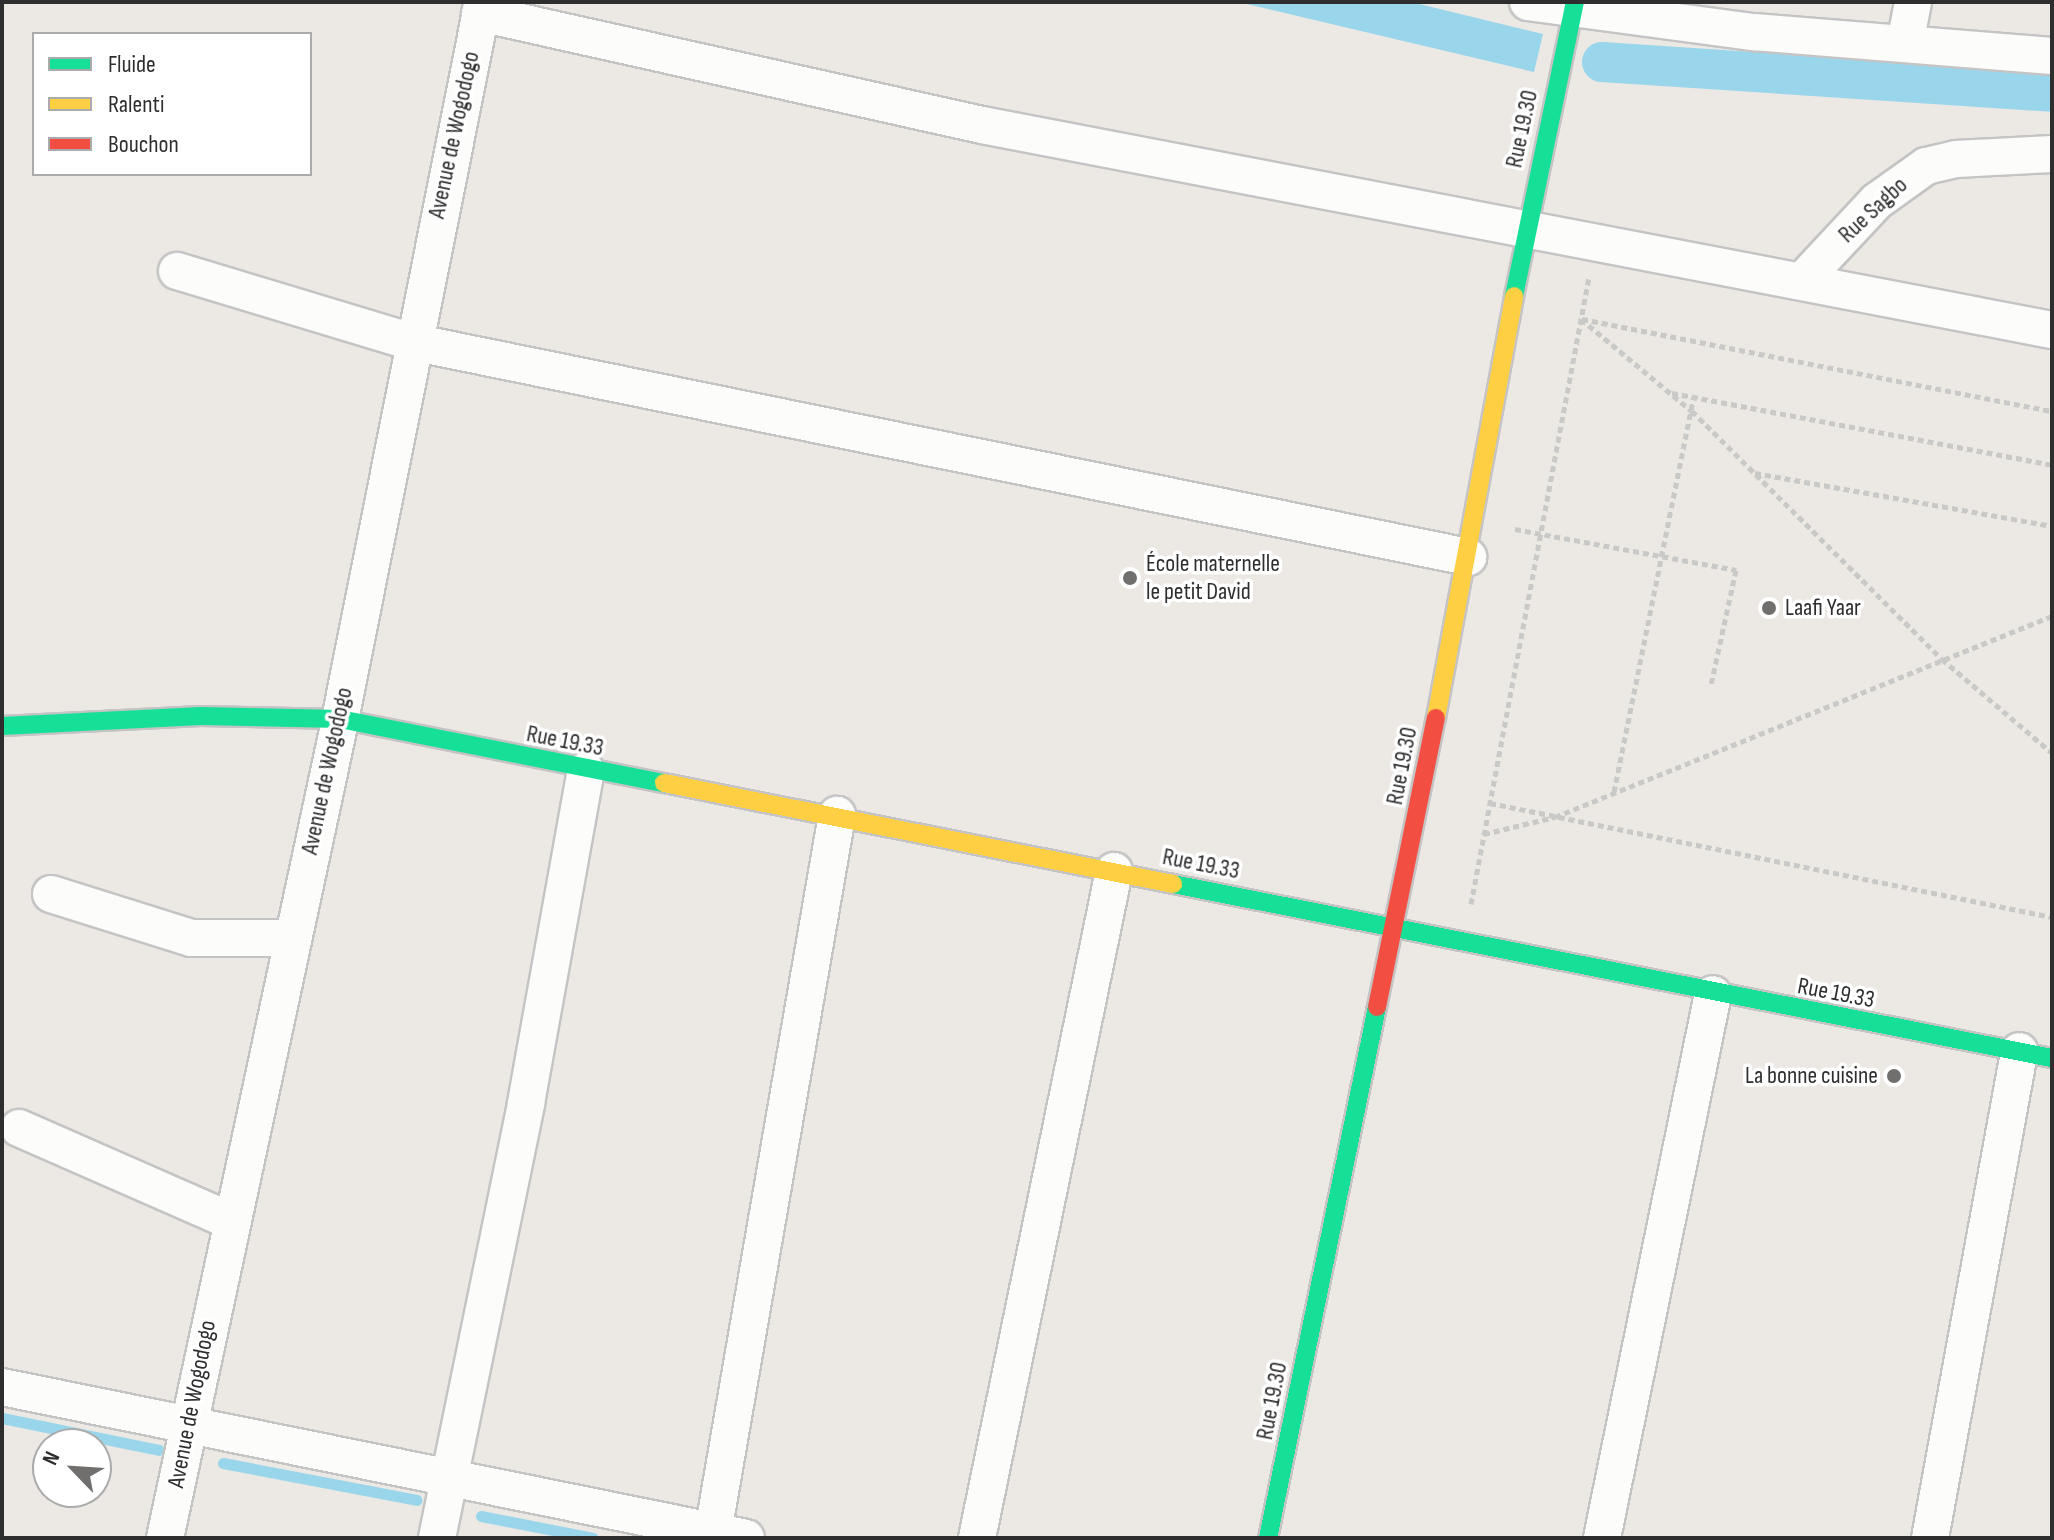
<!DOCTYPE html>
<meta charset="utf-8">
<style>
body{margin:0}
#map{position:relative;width:2054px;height:1540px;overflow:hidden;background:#ece8e4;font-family:"Sofia Sans Condensed",sans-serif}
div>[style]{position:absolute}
.water>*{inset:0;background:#99d6ec}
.stream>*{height:11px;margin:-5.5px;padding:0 5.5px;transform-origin:5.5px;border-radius:5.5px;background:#99d6ec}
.canal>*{height:40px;margin:-20px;padding:0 20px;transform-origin:20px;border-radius:20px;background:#99d6ec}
.path>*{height:5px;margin-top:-2.5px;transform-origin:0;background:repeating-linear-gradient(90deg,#c9c9c8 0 6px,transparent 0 10px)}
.roads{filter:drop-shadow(2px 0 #c5c4c5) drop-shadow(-2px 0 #c5c4c5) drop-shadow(0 2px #c5c4c5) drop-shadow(0 -2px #c5c4c5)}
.street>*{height:36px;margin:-18px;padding:0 18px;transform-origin:18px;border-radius:18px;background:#fcfcfb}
.fast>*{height:18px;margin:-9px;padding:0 9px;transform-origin:9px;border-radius:9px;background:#16e098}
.slow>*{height:18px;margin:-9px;padding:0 9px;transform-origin:9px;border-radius:9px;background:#ffcf43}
.jam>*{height:18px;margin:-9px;padding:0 9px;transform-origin:9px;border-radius:9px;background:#f24e42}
.dots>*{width:22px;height:22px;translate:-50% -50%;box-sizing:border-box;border:4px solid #fff;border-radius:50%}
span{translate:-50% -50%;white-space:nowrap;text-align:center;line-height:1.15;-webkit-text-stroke:7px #fff;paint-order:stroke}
.street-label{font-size:24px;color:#2e2e2e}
.poi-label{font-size:24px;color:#2e2e2e}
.left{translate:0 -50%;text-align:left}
.right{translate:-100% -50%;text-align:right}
.frame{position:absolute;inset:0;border:4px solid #2e2e2e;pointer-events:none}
.legend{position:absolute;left:32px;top:32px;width:280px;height:144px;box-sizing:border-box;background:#fff;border:2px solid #ababab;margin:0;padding:10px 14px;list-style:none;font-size:24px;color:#2e2e2e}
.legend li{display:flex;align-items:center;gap:16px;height:40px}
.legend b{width:40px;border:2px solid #ababab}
.north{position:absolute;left:32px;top:1428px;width:80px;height:80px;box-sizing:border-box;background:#fff;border:2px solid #ababab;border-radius:50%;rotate:295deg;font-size:22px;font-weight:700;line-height:32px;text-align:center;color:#2e2e2e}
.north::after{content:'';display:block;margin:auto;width:28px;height:36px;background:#706f6e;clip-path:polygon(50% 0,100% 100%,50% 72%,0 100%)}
</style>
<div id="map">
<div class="water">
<i style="clip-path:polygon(1238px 2px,1411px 2px,1543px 34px,1534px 72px)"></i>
</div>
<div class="stream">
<i style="left:2px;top:1418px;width:160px;rotate:11.5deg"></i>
<i style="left:223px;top:1463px;width:197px;rotate:10.8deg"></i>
<i style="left:481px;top:1516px;width:114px;rotate:11.1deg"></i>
</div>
<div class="canal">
<i style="left:1602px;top:62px;width:451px;rotate:3.8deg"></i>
</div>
<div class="path">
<i style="left:1581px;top:319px;width:144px;rotate:39.7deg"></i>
<i style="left:1692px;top:411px;width:352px;rotate:44.8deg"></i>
<i style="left:1942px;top:659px;width:145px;rotate:40.5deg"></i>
<i style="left:1582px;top:319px;width:479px;rotate:11.1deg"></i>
<i style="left:1672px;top:393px;width:387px;rotate:10.7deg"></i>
<i style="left:1755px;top:473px;width:302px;rotate:10.1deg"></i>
<i style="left:1515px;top:529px;width:225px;rotate:10.5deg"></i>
<i style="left:1736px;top:570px;width:118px;rotate:102.3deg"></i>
<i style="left:1614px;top:792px;width:403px;rotate:-78.6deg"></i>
<i style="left:1490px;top:803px;width:573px;rotate:11.47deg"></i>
<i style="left:1484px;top:834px;width:73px;rotate:-13.5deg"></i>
<i style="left:1555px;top:817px;width:536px;rotate:-22.02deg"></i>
<i style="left:1471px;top:904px;width:638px;rotate:-79.34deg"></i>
</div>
<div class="roads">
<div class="street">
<i style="left:1528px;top:2px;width:228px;rotate:7.6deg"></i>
<i style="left:1754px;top:32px;width:299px;rotate:4.6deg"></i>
<i style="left:480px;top:13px;width:514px;rotate:12.58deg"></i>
<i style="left:982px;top:125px;width:1089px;rotate:10.85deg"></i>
<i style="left:1905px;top:44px;width:43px;rotate:-79.2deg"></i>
<i style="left:177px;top:271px;width:245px;rotate:16.8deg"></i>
<i style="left:412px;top:342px;width:1078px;rotate:11.51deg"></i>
<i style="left:1803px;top:280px;width:108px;rotate:-46.9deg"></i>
<i style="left:1877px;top:201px;width:60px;rotate:-35.5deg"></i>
<i style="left:1926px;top:166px;width:31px;rotate:-13deg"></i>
<i style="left:1956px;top:159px;width:96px;rotate:-3deg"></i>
<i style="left:51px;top:894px;width:147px;rotate:17.4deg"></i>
<i style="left:191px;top:938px;width:99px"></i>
<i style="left:19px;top:1128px;width:229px;rotate:23.7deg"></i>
<i style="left:2px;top:1387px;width:759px;rotate:11.47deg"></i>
<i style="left:165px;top:1538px;width:821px;rotate:-77.91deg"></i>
<i style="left:337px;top:735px;width:747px;rotate:-78.74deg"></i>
<i style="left:437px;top:1538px;width:444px;rotate:-78.4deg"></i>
<i style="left:526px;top:1103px;width:338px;rotate:-79.8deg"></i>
<i style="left:712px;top:1538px;width:734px;rotate:-80.19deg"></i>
<i style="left:977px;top:1538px;width:681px;rotate:-78.39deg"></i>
<i style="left:1602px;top:1538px;width:555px;rotate:-78.47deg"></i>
<i style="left:1930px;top:1538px;width:495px;rotate:-79.6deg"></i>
</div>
<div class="fast">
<i style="left:1514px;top:296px;width:300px;rotate:-78.3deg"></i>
<i style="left:2px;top:726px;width:199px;rotate:-2.9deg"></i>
<i style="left:201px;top:716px;width:139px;rotate:1.2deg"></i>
<i style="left:340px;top:719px;width:330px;rotate:11.2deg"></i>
<i style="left:1173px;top:884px;width:896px;rotate:11.2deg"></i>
<i style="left:1268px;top:1538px;width:542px;rotate:-78.4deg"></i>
</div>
<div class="slow">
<i style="left:1436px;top:718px;width:429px;rotate:-79.5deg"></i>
<i style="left:664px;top:783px;width:519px;rotate:11.22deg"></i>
</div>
<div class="jam">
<i style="left:1377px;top:1007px;width:295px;rotate:-78.5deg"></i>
</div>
</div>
<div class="dots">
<i style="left:1130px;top:578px;background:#706f6e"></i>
<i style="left:1769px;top:608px;background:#706f6e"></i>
<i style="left:1894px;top:1076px;background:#706f6e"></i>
</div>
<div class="street-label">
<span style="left:1522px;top:129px;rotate:-78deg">Rue 19.30</span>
<span style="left:454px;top:135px;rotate:-78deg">Avenue de Wogodogo</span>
<span style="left:1873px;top:210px;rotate:-43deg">Rue Sagbo</span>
<span style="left:565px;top:741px;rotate:11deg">Rue 19.33</span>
<span style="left:1402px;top:766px;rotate:-79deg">Rue 19.30</span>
<span style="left:327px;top:771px;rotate:-78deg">Avenue de Wogodogo</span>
<span style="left:1201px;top:864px;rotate:11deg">Rue 19.33</span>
<span style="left:1836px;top:993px;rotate:11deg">Rue 19.33</span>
<span style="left:1272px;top:1401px;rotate:-79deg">Rue 19.30</span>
<span style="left:192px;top:1404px;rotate:-79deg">Avenue de Wogodogo</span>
</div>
<div class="poi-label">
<span class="left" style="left:1146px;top:578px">École maternelle<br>le petit David</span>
<span class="left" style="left:1785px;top:608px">Laafi Yaar</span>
<span class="right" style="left:1878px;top:1076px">La bonne cuisine</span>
</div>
<div class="frame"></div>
<ul class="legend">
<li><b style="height:10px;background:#16e098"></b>Fluide</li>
<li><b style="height:10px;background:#ffcf43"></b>Ralenti</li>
<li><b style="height:10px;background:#f24e42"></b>Bouchon</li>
</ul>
<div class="north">N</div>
</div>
